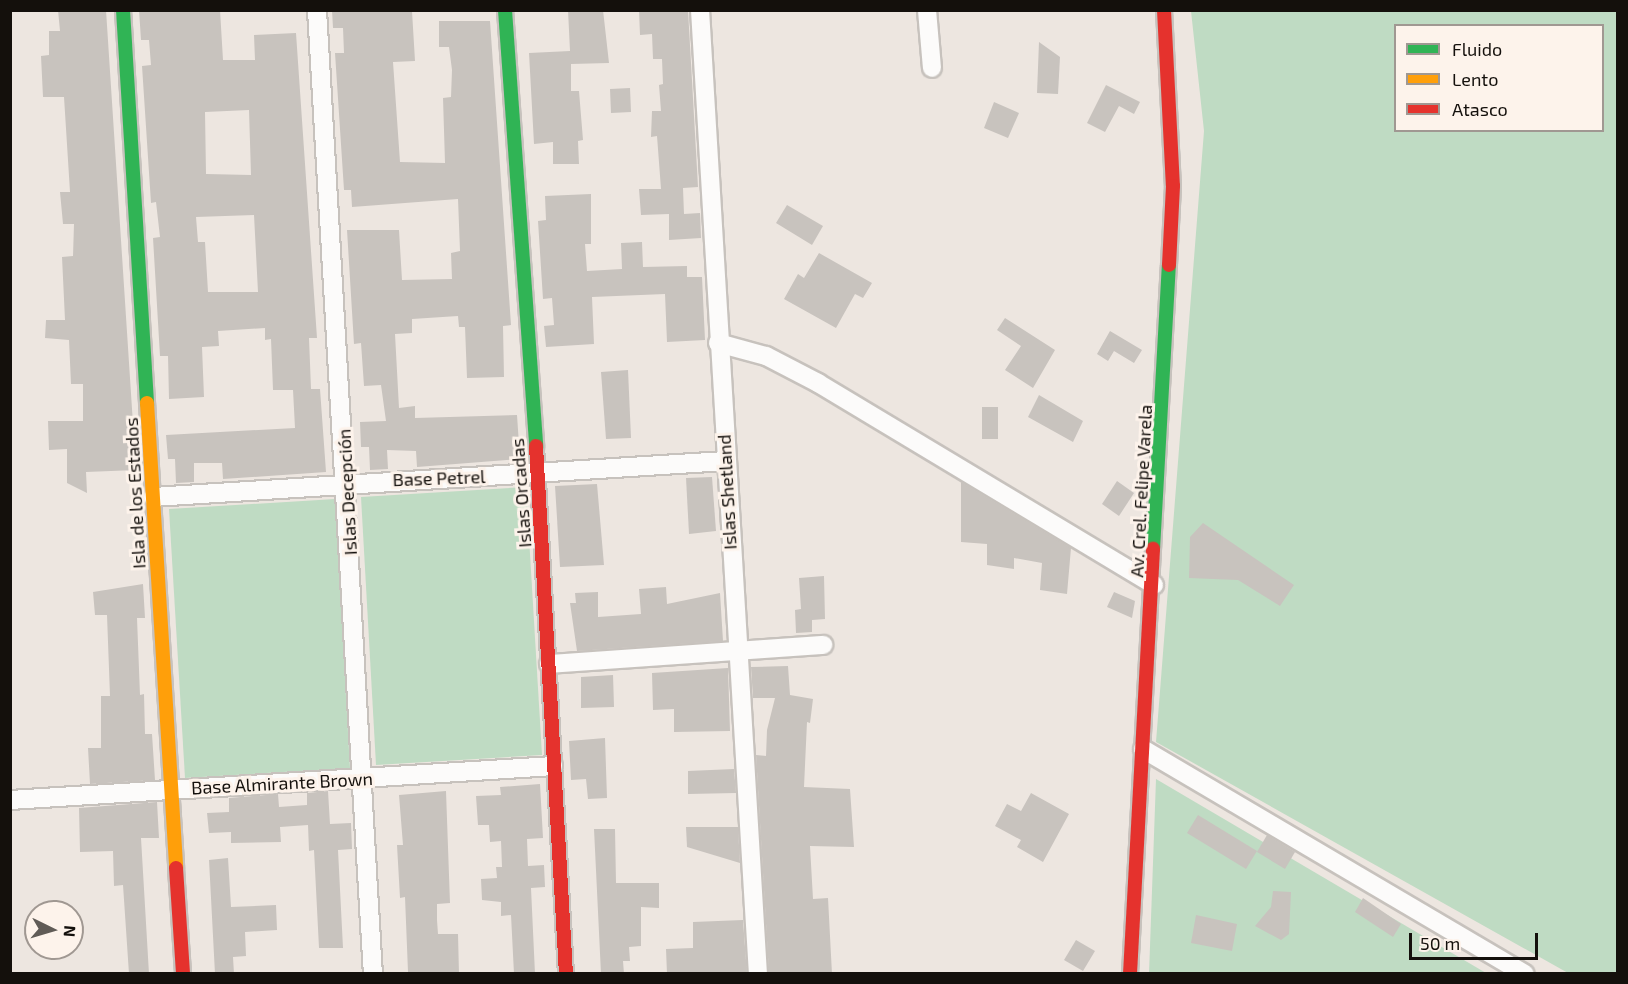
<!DOCTYPE html>
<meta charset="utf-8">
<style>
body{margin:0}
#map{position:relative;width:1628px;height:984px;overflow:hidden;background:#ede6e0;font-family:"Exo 2",sans-serif}
div>[style]{position:absolute}
.green>*{inset:0;background:#bfdbc3}
.building>*{inset:0;background:#c8c3be}
.roads{filter:drop-shadow(2px 0 #c7c2bd) drop-shadow(-2px 0 #c7c2bd) drop-shadow(0 2px #c7c2bd) drop-shadow(0 -2px #c7c2bd)}
.street>*{height:18px;margin:-9px;padding:0 9px;transform-origin:9px;border-radius:9px;background:#fcfbfa}
.fast>*{height:14px;margin:-7px;padding:0 7px;transform-origin:7px;border-radius:7px;background:#30b455}
.slow>*{height:14px;margin:-7px;padding:0 7px;transform-origin:7px;border-radius:7px;background:#ff9f0a}
.jam>*{height:14px;margin:-7px;padding:0 7px;transform-origin:7px;border-radius:7px;background:#e5322d}
span{translate:-50% -50%;white-space:nowrap;text-align:center;line-height:1.15;-webkit-text-stroke:6px #fdf3eb;paint-order:stroke}
.street-label{font-size:18px;color:#14100c}
.frame{position:absolute;inset:0;border:12px solid #14100c;pointer-events:none}
.legend{position:absolute;left:1394px;top:24px;width:210px;height:108px;box-sizing:border-box;background:#fdf3eb;border:2px solid #a09892;margin:0;padding:8px 10px;list-style:none;font-size:18px;color:#14100c}
.legend li{display:flex;align-items:center;gap:12px;height:30px}
.legend b{width:30px;border:2px solid #a09892}
.north{position:absolute;left:24px;top:900px;width:60px;height:60px;box-sizing:border-box;background:#fdf3eb;border:2px solid #a09892;border-radius:50%;rotate:95deg;font-size:16px;font-weight:700;line-height:24px;text-align:center;color:#14100c}
.north::after{content:'';display:block;margin:auto;width:21px;height:27px;background:#605b56;clip-path:polygon(50% 0,100% 100%,50% 72%,0 100%)}
.scale{position:absolute;left:1409px;top:933px;width:129px;height:27px;box-sizing:border-box;border:3px solid #14100c;border-top:0;padding-left:8px;font-size:18px;line-height:21px;white-space:nowrap;color:#14100c;-webkit-text-stroke:4px #fdf3eb;paint-order:stroke}
</style>
<div id="map">
<div class="green">
<i style="clip-path:polygon(evenodd,1191px 11px,1617px 11px,1617px 973px,1568px 973px,1156px 742px,1204px 131px,1191px 11px,1396px 26px,1602px 26px,1602px 130px,1396px 130px,1396px 26px)"></i>
<i style="clip-path:polygon(526px 487px,542px 755px,376px 765px,361px 497px)"></i>
<i style="clip-path:polygon(335px 499px,350px 768px,185px 778px,169px 509px)"></i>
<i style="clip-path:polygon(1156px 779px,1486px 973px,1149px 974px)"></i>
</div>
<div class="building">
<i style="clip-path:polygon(58px 10px,106px 10px,136px 470px,86px 472px,87px 493px,67px 483px,67px 449px,49px 450px,48px 421px,83px 421px,83px 384px,71px 384px,69px 340px,45px 338px,46px 320px,65px 320px,62px 257px,73px 256px,74px 224px,63px 224px,60px 192px,70px 192px,64px 97px,43px 97px,41px 56px,49px 55px,49px 31px,60px 31px)"></i>
<i style="clip-path:polygon(evenodd,139px 10px,220px 10px,223px 60px,255px 60px,254px 35px,296px 33px,317px 338px,309px 338px,311px 389px,320px 389px,326px 472px,223px 479px,222px 463px,194px 463px,194px 482px,176px 483px,175px 459px,168px 459px,166px 435px,295px 428px,293px 390px,273px 390px,271px 339px,265px 340px,265px 328px,218px 331px,219px 346px,202px 347px,204px 397px,169px 399px,168px 356px,160px 356px,153px 238px,160px 237px,156px 202px,151px 203px,142px 66px,151px 65px,149px 40px,141px 40px,139px 10px,249px 110px,251px 175px,206px 174px,205px 112px,249px 110px,139px 10px,254px 215px,258px 292px,208px 292px,205px 242px,198px 242px,196px 217px,254px 215px)"></i>
<i style="clip-path:polygon(332px 10px,412px 11px,415px 61px,393px 62px,400px 162px,445px 163px,443px 98px,451px 97px,452px 70px,449px 47px,439px 47px,439px 21px,490px 21px,511px 325px,503px 326px,504px 377px,467px 378px,465px 327px,459px 327px,458px 316px,412px 319px,412px 333px,395px 334px,399px 408px,415px 406px,415px 418px,517px 415px,520px 459px,417px 467px,416px 451px,387px 450px,388px 469px,370px 470px,369px 447px,361px 447px,360px 422px,386px 421px,381px 385px,364px 386px,361px 343px,354px 344px,347px 230px,399px 230px,402px 280px,452px 279px,451px 253px,460px 251px,458px 199px,352px 207px,351px 190px,344px 190px,335px 53px,344px 53px,343px 28px,333px 28px)"></i>
<i style="clip-path:polygon(568px 10px,603px 10px,609px 63px,571px 64px,571px 91px,579px 91px,583px 140px,578px 141px,579px 164px,553px 164px,553px 142px,534px 144px,529px 53px,570px 51px)"></i>
<i style="clip-path:polygon(639px 10px,688px 10px,698px 187px,683px 188px,684px 214px,700px 213px,701px 238px,669px 240px,669px 214px,641px 215px,639px 189px,661px 189px,657px 136px,651px 137px,652px 111px,661px 111px,659px 85px,663px 84px,662px 59px,653px 59px,652px 34px,640px 35px)"></i>
<i style="clip-path:polygon(1039px 42px,1060px 57px,1058px 94px,1037px 93px)"></i>
<i style="clip-path:polygon(1106px 85px,1140px 102px,1134px 114px,1119px 106px,1105px 132px,1087px 123px)"></i>
<i style="clip-path:polygon(630px 88px,631px 112px,611px 113px,610px 89px)"></i>
<i style="clip-path:polygon(994px 102px,1019px 113px,1008px 138px,984px 128px)"></i>
<i style="clip-path:polygon(591px 194px,591px 244px,585px 244px,587px 271px,622px 269px,621px 243px,642px 242px,643px 267px,687px 266px,687px 277px,702px 277px,705px 340px,667px 342px,665px 294px,592px 297px,594px 344px,546px 347px,544px 326px,554px 325px,552px 298px,543px 299px,538px 221px,546px 220px,545px 196px)"></i>
<i style="clip-path:polygon(787px 205px,823px 226px,812px 245px,776px 223px)"></i>
<i style="clip-path:polygon(819px 253px,872px 283px,863px 298px,855px 294px,836px 328px,784px 299px,798px 274px,804px 278px)"></i>
<i style="clip-path:polygon(1005px 318px,1055px 350px,1033px 388px,1005px 370px,1021px 346px,997px 330px)"></i>
<i style="clip-path:polygon(1110px 331px,1142px 350px,1134px 363px,1114px 351px,1108px 361px,1097px 354px)"></i>
<i style="clip-path:polygon(628px 370px,631px 438px,606px 439px,601px 372px)"></i>
<i style="clip-path:polygon(1039px 395px,1083px 421px,1073px 442px,1028px 417px)"></i>
<i style="clip-path:polygon(982px 407px,998px 407px,998px 439px,982px 439px)"></i>
<i style="clip-path:polygon(712px 477px,716px 531px,689px 534px,686px 478px)"></i>
<i style="clip-path:polygon(1117px 481px,1134px 493px,1119px 516px,1102px 504px)"></i>
<i style="clip-path:polygon(961px 482px,1071px 548px,1067px 594px,1040px 590px,1042px 563px,1014px 558px,1014px 569px,987px 565px,987px 544px,961px 542px)"></i>
<i style="clip-path:polygon(597px 484px,604px 565px,560px 567px,555px 486px)"></i>
<i style="clip-path:polygon(1203px 523px,1294px 585px,1280px 606px,1238px 580px,1189px 578px,1190px 537px)"></i>
<i style="clip-path:polygon(824px 576px,825px 619px,812px 620px,812px 632px,796px 633px,795px 610px,801px 609px,799px 578px)"></i>
<i style="clip-path:polygon(143px 584px,145px 618px,137px 618px,140px 695px,144px 694px,145px 734px,152px 734px,155px 780px,90px 784px,88px 748px,101px 748px,101px 696px,110px 696px,107px 615px,95px 615px,93px 592px)"></i>
<i style="clip-path:polygon(666px 587px,667px 604px,720px 593px,723px 641px,577px 651px,570px 603px,576px 603px,575px 593px,598px 592px,598px 617px,641px 614px,639px 589px)"></i>
<i style="clip-path:polygon(1114px 592px,1135px 601px,1132px 618px,1107px 607px)"></i>
<i style="clip-path:polygon(788px 666px,790px 695px,813px 699px,810px 723px,807px 722px,804px 787px,850px 789px,854px 847px,810px 846px,813px 899px,828px 898px,832px 974px,769px 974px,756px 755px,766px 756px,767px 730px,775px 698px,753px 698px,751px 667px)"></i>
<i style="clip-path:polygon(728px 668px,730px 731px,674px 732px,674px 709px,653px 710px,652px 673px)"></i>
<i style="clip-path:polygon(613px 675px,614px 707px,581px 708px,581px 677px)"></i>
<i style="clip-path:polygon(605px 738px,607px 798px,588px 799px,586px 779px,571px 780px,569px 741px)"></i>
<i style="clip-path:polygon(734px 769px,736px 793px,688px 794px,688px 771px)"></i>
<i style="clip-path:polygon(540px 784px,543px 838px,527px 839px,528px 866px,544px 865px,545px 887px,531px 888px,535px 974px,514px 974px,511px 915px,501px 916px,501px 902px,482px 900px,481px 879px,497px 878px,496px 867px,502px 867px,501px 841px,490px 842px,489px 825px,478px 825px,476px 796px,501px 795px,500px 787px)"></i>
<i style="clip-path:polygon(328px 791px,330px 824px,351px 823px,352px 849px,338px 850px,343px 948px,319px 948px,314px 850px,309px 851px,308px 825px,280px 827px,281px 842px,231px 843px,231px 832px,209px 833px,207px 813px,229px 812px,229px 798px,278px 794px,279px 807px,307px 805px,307px 793px)"></i>
<i style="clip-path:polygon(446px 791px,450px 903px,437px 904px,437px 920px,438px 934px,458px 934px,459px 974px,408px 972px,405px 897px,400px 898px,397px 845px,403px 845px,399px 795px)"></i>
<i style="clip-path:polygon(1031px 793px,1069px 814px,1043px 862px,1017px 847px,1021px 840px,995px 826px,1007px 804px,1021px 811px)"></i>
<i style="clip-path:polygon(157px 802px,159px 838px,141px 838px,149px 974px,129px 974px,123px 885px,114px 886px,113px 851px,80px 852px,79px 808px)"></i>
<i style="clip-path:polygon(1198px 815px,1257px 851px,1246px 869px,1187px 833px)"></i>
<i style="clip-path:polygon(686px 827px,738px 827px,740px 863px,687px 847px)"></i>
<i style="clip-path:polygon(594px 829px,615px 829px,616px 883px,659px 883px,659px 908px,641px 907px,641px 946px,629px 947px,630px 961px,623px 961px,624px 974px,601px 974px)"></i>
<i style="clip-path:polygon(1267px 835px,1295px 852px,1285px 869px,1257px 852px)"></i>
<i style="clip-path:polygon(228px 858px,231px 907px,276px 905px,277px 930px,245px 932px,246px 956px,233px 957px,234px 974px,215px 974px,209px 860px)"></i>
<i style="clip-path:polygon(1273px 891px,1291px 892px,1289px 934px,1281px 940px,1255px 926px,1271px 907px)"></i>
<i style="clip-path:polygon(1363px 898px,1401px 924px,1393px 937px,1355px 912px)"></i>
<i style="clip-path:polygon(1196px 915px,1237px 924px,1232px 951px,1191px 943px)"></i>
<i style="clip-path:polygon(743px 920px,747px 974px,667px 974px,666px 949px,693px 948px,693px 922px)"></i>
<i style="clip-path:polygon(1076px 940px,1095px 951px,1083px 971px,1064px 960px)"></i>
</div>
<div class="roads">
<div class="street">
<i style="left:317px;top:10px;width:966px;rotate:86.68deg"></i>
<i style="left:700px;top:10px;width:966px;rotate:86.56deg"></i>
<i style="left:927px;top:10px;width:58px;rotate:85.1deg"></i>
<i style="left:718px;top:343px;width:50px;rotate:15.2deg"></i>
<i style="left:766px;top:356px;width:59px;rotate:27.4deg"></i>
<i style="left:818px;top:383px;width:392px;rotate:31deg"></i>
<i style="left:153px;top:497px;width:573px;rotate:-3.6deg"></i>
<i style="left:549px;top:664px;width:275px;rotate:-4deg"></i>
<i style="left:1143px;top:749px;width:443px;rotate:30.5deg"></i>
<i style="left:10px;top:800px;width:544px;rotate:-3.58deg"></i>
</div>
<div class="fast">
<i style="left:123px;top:10px;width:394px;rotate:86.5deg"></i>
<i style="left:505px;top:10px;width:437px;rotate:85.9deg"></i>
<i style="left:1153px;top:549px;width:284px;rotate:-86.8deg"></i>
</div>
<div class="slow">
<i style="left:147px;top:403px;width:466px;rotate:86.4deg"></i>
</div>
<div class="jam">
<i style="left:1164px;top:10px;width:176px;rotate:87.1deg"></i>
<i style="left:1173px;top:186px;width:79px;rotate:92.9deg"></i>
<i style="left:536px;top:446px;width:529px;rotate:86.75deg"></i>
<i style="left:176px;top:868px;width:106px;rotate:86.2deg"></i>
<i style="left:1130px;top:974px;width:426px;rotate:-86.9deg"></i>
</div>
</div>
<div class="street-label">
<span style="left:439px;top:478px;rotate:-2deg">Base Petrel</span>
<span style="left:1141px;top:491px;rotate:-87deg">Av. Crel. Felipe Varela</span>
<span style="left:347px;top:492px;rotate:-93deg">Islas Decepción</span>
<span style="left:727px;top:492px;rotate:-93deg">Islas Shetland</span>
<span style="left:135px;top:493px;rotate:-93deg">Isla de los Estados</span>
<span style="left:521px;top:493px;rotate:-94deg">Islas Orcadas</span>
<span style="left:282px;top:783px;rotate:-3deg">Base Almirante Brown</span>
</div>
<div class="frame"></div>
<ul class="legend">
<li><b style="height:8px;background:#30b455"></b>Fluido</li>
<li><b style="height:8px;background:#ff9f0a"></b>Lento</li>
<li><b style="height:8px;background:#e5322d"></b>Atasco</li>
</ul>
<div class="north">N</div>
<div class="scale">50 m</div>
</div>
